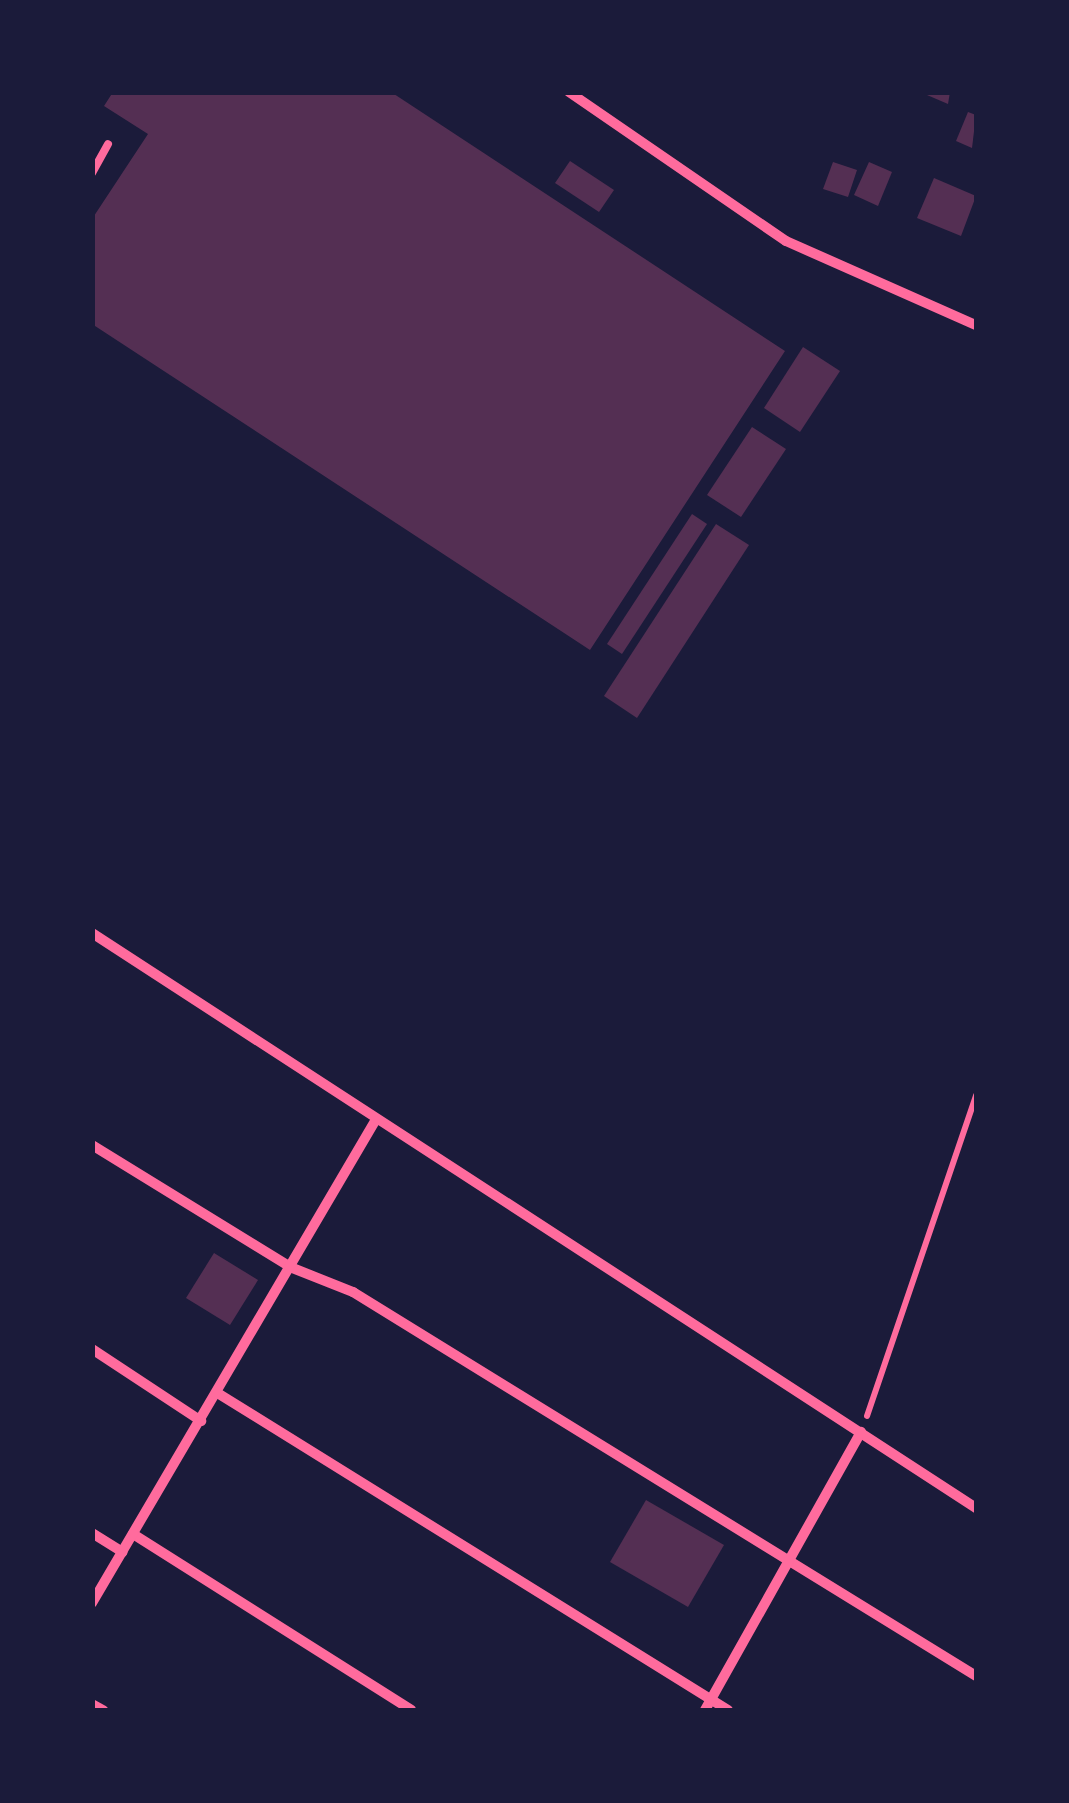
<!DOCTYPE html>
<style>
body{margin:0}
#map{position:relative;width:1069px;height:1803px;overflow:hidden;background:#1b1b3a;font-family:"Space Grotesk",sans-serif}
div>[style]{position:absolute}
.building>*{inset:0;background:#542f53}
.path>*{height:6px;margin:-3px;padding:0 3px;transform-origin:3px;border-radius:3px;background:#ff6b9d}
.service>*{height:8px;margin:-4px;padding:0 4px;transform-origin:4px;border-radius:4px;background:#ff6b9d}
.minor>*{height:10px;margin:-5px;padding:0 5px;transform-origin:5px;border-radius:5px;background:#ff6b9d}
span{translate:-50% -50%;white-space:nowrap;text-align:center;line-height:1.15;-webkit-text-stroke:10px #1b1b3a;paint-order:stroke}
.frame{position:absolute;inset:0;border:95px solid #1b1b3a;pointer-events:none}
</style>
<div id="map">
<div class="building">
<i style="clip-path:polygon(113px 92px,391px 92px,785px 351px,590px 650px,92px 324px,92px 219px,148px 134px,104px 106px)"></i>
<i style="clip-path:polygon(920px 92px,950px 92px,948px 104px)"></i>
<i style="clip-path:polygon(968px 112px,976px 115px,972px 148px,956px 141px)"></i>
<i style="clip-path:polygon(570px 161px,614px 190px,599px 212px,555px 183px)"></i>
<i style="clip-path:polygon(833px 162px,857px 170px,848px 197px,823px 189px)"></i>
<i style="clip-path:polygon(869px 162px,892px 172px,878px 206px,854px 195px)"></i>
<i style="clip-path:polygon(934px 178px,976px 196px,961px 236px,917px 218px)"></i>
<i style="clip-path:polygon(803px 347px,840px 371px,800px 432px,764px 408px)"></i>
<i style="clip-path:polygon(752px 427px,786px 449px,741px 517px,707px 495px)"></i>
<i style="clip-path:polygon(692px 514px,707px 524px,622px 654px,607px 644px)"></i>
<i style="clip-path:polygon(716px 524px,749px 545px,637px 718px,604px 696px)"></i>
<i style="clip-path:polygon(214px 1253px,258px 1280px,230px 1325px,186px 1298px)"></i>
<i style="clip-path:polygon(646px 1500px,724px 1545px,688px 1607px,610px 1562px)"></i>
</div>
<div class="path">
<i style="left:867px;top:1416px;width:339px;rotate:-71.2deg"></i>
</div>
<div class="service">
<i style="left:92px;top:173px;width:33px;rotate:-61deg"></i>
</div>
<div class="minor">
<i style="left:569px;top:92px;width:263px;rotate:34.5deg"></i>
<i style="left:786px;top:241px;width:208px;rotate:23.9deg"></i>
<i style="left:92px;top:933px;width:1055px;rotate:33.04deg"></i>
<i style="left:92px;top:1145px;width:233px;rotate:31.6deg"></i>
<i style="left:290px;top:1267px;width:68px;rotate:21.6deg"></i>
<i style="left:353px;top:1292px;width:732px;rotate:31.65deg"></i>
<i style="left:92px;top:1349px;width:131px;rotate:33.4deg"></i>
<i style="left:219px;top:1394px;width:599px;rotate:31.83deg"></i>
<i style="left:92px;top:1533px;width:36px;rotate:32deg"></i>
<i style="left:133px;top:1534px;width:329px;rotate:32.3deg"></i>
<i style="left:92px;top:1603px;width:559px;rotate:-59.58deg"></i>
<i style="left:92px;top:1704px;width:13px;rotate:29deg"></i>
<i style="left:705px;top:1710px;width:319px;rotate:-60.7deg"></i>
</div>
<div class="frame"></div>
</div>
